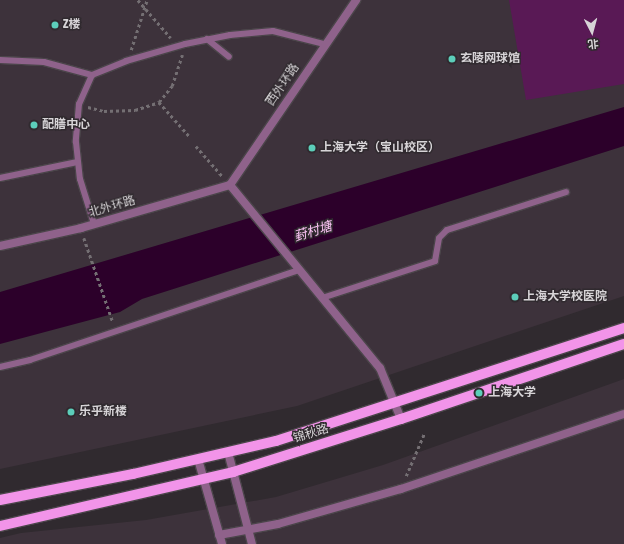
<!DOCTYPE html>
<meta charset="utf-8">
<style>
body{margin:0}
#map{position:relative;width:624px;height:544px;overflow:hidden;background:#302a2f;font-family:"Asap Condensed","Noto Sans SC",sans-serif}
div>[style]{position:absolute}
.built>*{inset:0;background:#3d323b}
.green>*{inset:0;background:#591955}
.water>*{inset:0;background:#2c002a}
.path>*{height:2.5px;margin-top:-1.25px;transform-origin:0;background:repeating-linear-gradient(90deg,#746f73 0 3px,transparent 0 6px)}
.roads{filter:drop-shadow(1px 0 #4b454a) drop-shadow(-1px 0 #4b454a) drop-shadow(0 1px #4b454a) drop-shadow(0 -1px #4b454a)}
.service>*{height:6px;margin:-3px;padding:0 3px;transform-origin:3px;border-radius:3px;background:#8f628b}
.minor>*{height:8px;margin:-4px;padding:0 4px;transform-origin:4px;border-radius:4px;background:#8f628b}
.primary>*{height:10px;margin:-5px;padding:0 5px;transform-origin:5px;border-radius:5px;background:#f294e9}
.dots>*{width:11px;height:11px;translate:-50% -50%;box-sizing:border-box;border:2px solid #302a2f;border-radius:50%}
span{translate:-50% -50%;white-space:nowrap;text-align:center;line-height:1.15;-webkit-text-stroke:3px #302a2f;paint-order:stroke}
.poi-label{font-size:12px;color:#d7d4d7;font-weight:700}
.left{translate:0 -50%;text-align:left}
.street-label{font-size:12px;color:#d7d4d7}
.water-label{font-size:13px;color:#fcc3f5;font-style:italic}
.north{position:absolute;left:572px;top:12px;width:40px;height:40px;-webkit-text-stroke:3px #302a2f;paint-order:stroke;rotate:174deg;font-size:11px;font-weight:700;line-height:16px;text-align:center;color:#d7d4d7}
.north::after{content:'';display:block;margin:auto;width:14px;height:18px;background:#d7d4d7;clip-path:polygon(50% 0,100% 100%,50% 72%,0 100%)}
</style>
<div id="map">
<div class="built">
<i style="clip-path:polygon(0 0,624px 0,624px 296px,297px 406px,0 469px)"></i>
<i style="clip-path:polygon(624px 379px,624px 544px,0 544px,0 538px,21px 533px,146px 520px,276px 497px,383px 465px)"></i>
</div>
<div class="green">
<i style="clip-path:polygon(509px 0,624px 0,624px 84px,526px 100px)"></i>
</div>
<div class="water">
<i style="clip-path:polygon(624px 107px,624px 146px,142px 299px,120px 312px,0 344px,0 292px)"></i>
</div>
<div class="path">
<i style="left:138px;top:0;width:50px;rotate:49deg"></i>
<i style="left:131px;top:50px;width:52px;rotate:-72.3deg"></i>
<i style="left:159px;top:102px;width:47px;rotate:48.5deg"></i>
<i style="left:88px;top:107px;width:16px;rotate:14deg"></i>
<i style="left:104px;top:111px;width:31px;rotate:-2deg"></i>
<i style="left:135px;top:110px;width:25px;rotate:-18deg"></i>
<i style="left:159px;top:102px;width:21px;rotate:-51deg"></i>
<i style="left:172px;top:86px;width:33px;rotate:-72deg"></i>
<i style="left:196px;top:146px;width:40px;rotate:49deg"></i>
<i style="left:84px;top:238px;width:89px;rotate:71deg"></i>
<i style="left:406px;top:476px;width:46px;rotate:-66.8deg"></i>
</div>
<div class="roads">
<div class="service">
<i style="left:207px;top:39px;width:28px;rotate:39deg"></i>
<i style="left:0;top:60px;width:44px;rotate:2.6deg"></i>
<i style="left:44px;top:62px;width:50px;rotate:15.2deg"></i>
<i style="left:92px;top:75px;width:37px;rotate:-22deg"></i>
<i style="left:126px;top:61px;width:61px;rotate:-16.1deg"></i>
<i style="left:185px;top:44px;width:46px;rotate:-11.3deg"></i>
<i style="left:230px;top:35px;width:43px;rotate:-5.3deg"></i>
<i style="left:273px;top:31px;width:53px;rotate:14.3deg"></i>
<i style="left:92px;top:75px;width:32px;rotate:114deg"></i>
<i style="left:79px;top:104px;width:38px;rotate:95deg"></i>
<i style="left:76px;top:142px;width:37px;rotate:84deg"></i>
<i style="left:80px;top:179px;width:47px;rotate:72.7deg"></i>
<i style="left:0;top:178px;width:79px;rotate:-11.7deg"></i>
<i style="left:322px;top:298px;width:119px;rotate:-18.1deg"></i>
<i style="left:435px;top:261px;width:23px;rotate:-80deg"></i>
<i style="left:439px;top:238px;width:11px;rotate:-45deg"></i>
<i style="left:447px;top:230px;width:125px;rotate:-17.7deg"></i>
<i style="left:0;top:367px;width:31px;rotate:-13deg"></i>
<i style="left:30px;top:360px;width:284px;rotate:-18.5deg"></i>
</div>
<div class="minor">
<i style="left:230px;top:185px;width:237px;rotate:50.7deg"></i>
<i style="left:380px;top:368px;width:55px;rotate:67.6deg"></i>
<i style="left:230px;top:185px;width:224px;rotate:-55.7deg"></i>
<i style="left:0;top:246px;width:83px;rotate:-12.5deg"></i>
<i style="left:81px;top:228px;width:155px;rotate:-16.1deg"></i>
<i style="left:228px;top:452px;width:95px;rotate:75.4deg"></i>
<i style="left:198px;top:459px;width:88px;rotate:74.2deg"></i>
<i style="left:219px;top:535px;width:60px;rotate:-10.6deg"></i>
<i style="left:278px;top:524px;width:128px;rotate:-15.9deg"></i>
<i style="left:401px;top:489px;width:235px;rotate:-18.6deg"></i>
</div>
<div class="primary">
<i style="left:0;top:500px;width:136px;rotate:-11.1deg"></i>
<i style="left:133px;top:474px;width:147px;rotate:-13deg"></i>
<i style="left:276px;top:441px;width:366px;rotate:-18deg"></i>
<i style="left:0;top:526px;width:239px;rotate:-13deg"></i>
<i style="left:233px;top:472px;width:176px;rotate:-17.5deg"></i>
<i style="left:401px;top:419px;width:235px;rotate:-18.6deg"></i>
</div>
</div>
<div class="dots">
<i style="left:55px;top:25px;background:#5cceba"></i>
<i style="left:452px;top:59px;background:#5cceba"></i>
<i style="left:34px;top:125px;background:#5cceba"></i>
<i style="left:312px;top:148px;background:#5cceba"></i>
<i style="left:515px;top:297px;background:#5cceba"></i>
<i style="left:479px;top:393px;background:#5cceba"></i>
<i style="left:71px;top:412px;background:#5cceba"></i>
</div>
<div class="poi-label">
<span class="left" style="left:63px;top:25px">Z楼</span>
<span class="left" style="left:460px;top:59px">玄陵网球馆</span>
<span class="left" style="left:42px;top:125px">配膳中心</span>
<span class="left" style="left:320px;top:148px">上海大学（宝山校区）</span>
<span class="left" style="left:523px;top:297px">上海大学校医院</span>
<span class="left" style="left:488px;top:393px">上海大学</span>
<span class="left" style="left:79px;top:412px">乐乎新楼</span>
</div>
<div class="street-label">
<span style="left:283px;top:85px;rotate:-56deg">西外环路</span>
<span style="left:112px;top:207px;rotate:-16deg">北外环路</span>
<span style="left:311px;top:434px;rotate:-17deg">锦秋路</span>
</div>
<div class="water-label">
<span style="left:313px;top:232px;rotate:-17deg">葑村塘</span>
</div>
<div class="north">北</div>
</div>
